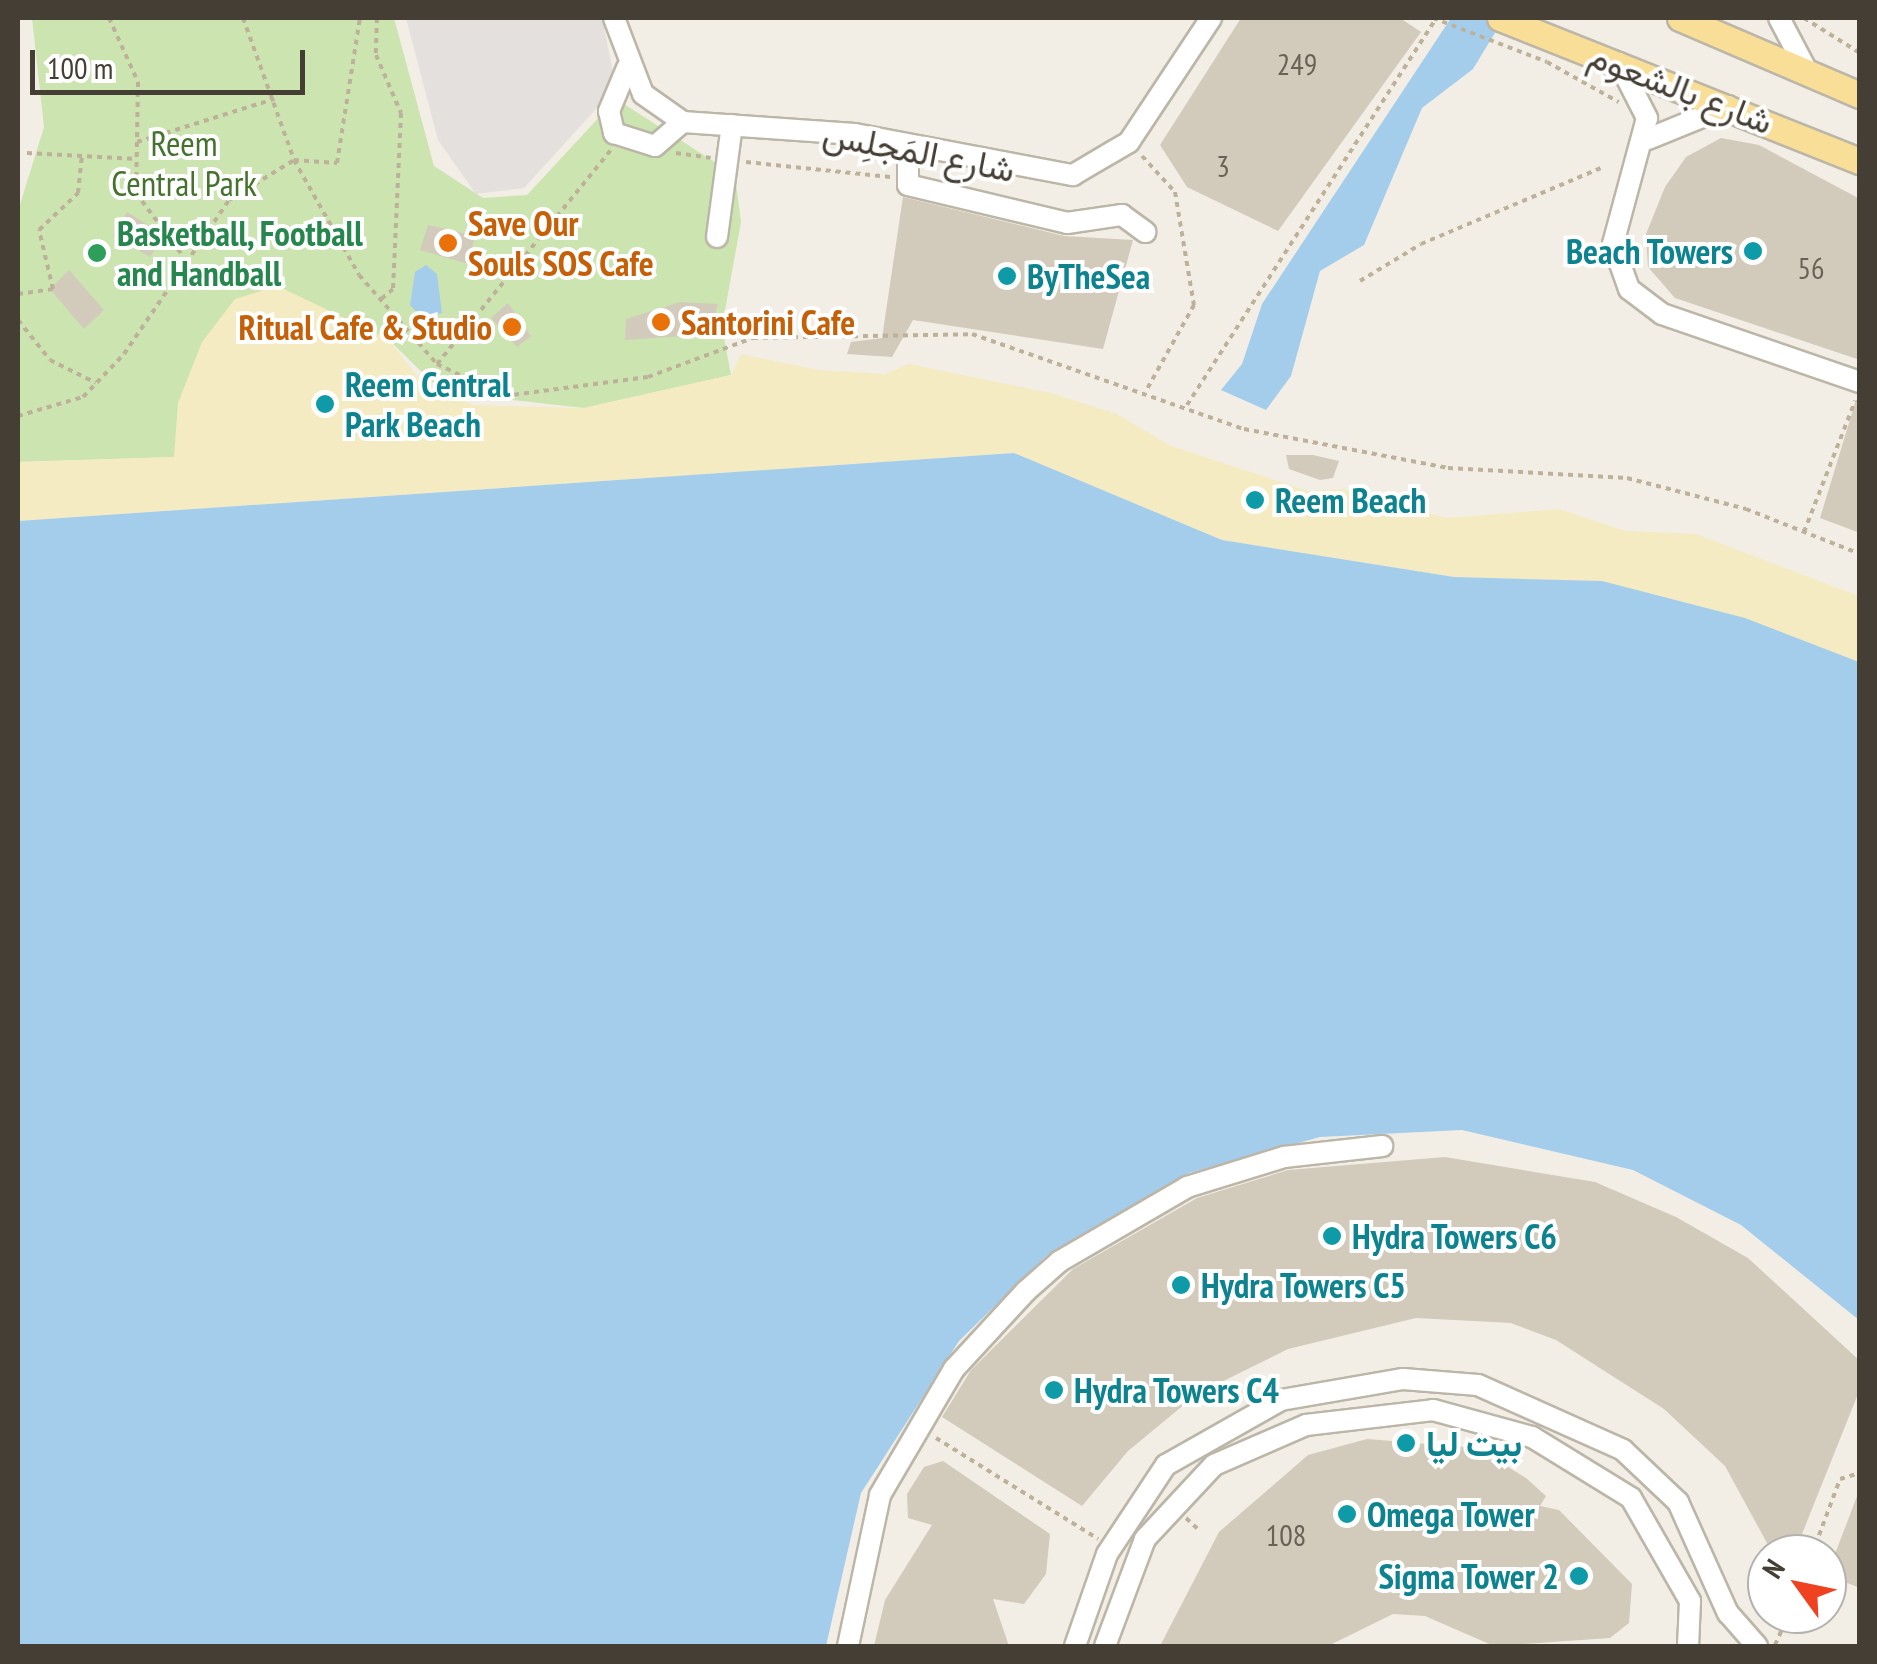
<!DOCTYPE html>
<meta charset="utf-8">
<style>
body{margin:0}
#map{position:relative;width:1877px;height:1664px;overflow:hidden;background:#f2eee5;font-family:"PT Sans Narrow",Vazirmatn,sans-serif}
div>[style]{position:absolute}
.green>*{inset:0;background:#cce4b0}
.sand>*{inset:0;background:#f4ebc2}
.parking>*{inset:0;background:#e3e0dd}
.water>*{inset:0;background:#a4cdec}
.building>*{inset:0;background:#d2cabb}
.path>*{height:4px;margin-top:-2px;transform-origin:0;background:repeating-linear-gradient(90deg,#bdb19a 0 5px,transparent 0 10px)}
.roads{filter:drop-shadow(2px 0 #bcb6a8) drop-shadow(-2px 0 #bcb6a8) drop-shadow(0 2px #bcb6a8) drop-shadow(0 -2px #bcb6a8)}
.minor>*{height:20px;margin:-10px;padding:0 10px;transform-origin:10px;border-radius:10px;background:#fff}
.major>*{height:25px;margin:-12.5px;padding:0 12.5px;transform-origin:12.5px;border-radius:12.5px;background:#f8de97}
.path-bridge>*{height:4px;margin-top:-2px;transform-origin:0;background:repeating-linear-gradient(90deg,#bdb19a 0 5px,transparent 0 10px)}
.dots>*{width:28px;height:28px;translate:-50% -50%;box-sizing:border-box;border:5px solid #fff;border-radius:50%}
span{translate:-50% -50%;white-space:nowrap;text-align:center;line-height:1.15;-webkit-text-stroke:8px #fff;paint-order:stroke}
.number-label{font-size:30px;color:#686156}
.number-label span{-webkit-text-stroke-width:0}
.street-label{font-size:35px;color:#443e35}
.park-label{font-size:35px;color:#45722c}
.food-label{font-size:35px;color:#c56008;font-weight:700}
.left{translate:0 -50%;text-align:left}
.right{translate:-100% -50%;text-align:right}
.leisure-label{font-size:35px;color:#27864d;font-weight:700}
.culture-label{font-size:35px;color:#0d838f;font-weight:700}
.frame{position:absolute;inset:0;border:20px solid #443e35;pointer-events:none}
.north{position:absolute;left:1747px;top:1534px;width:100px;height:100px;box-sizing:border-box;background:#fff;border:2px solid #b4b2ae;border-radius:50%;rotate:303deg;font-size:28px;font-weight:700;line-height:40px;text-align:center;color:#443e35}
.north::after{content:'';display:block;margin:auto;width:35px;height:45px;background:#ee4220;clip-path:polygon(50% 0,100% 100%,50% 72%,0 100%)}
.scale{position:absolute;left:30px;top:50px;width:275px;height:45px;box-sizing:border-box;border:5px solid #443e35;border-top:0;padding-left:12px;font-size:30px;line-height:35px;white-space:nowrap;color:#443e35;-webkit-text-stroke:8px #fff;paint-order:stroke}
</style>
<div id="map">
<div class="green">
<i style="clip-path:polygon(32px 18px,394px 18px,434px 166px,483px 198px,527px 195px,616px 99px,735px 175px,741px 222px,722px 327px,731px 375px,584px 408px,467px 395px,432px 382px,388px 339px,277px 286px,175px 457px,18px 462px,18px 211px,44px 127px)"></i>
</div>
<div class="sand">
<i style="clip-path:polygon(277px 286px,388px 339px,425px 386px,474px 405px,584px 408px,731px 375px,741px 354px,818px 370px,885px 374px,909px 364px,1051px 393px,1117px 414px,1169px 445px,1308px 491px,1343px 489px,1446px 518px,1559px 509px,1626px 531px,1696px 534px,1859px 596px,1859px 662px,1602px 581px,1454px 577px,1222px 540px,1014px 453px,18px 521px,18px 462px,174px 457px,178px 403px,202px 342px,235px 299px)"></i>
</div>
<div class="parking">
<i style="clip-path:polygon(406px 18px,602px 18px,616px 87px,524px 188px,476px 194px,438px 140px)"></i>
</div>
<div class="water">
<i style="clip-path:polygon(1451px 18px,1504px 18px,1473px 69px,1422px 108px,1364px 245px,1320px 271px,1291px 376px,1266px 410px,1221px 390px,1242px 364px,1262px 304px)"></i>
<i style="clip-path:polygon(426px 265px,437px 274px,442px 313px,421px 317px,410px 305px,415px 272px)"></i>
<i style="clip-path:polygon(1014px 453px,1222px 540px,1454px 577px,1602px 581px,1745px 618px,1859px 662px,1859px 1320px,1741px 1225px,1633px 1170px,1462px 1130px,1320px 1137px,1189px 1173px,1046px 1256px,959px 1341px,861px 1493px,826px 1646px,18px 1646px,18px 521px)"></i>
</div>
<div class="building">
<i style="clip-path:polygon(1241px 18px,1400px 18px,1421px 32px,1278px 231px,1187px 187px,1160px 145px)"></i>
<i style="clip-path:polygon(1721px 138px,1759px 145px,1860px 199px,1860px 360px,1675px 298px,1648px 267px,1646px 234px,1665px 187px,1686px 157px)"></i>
<i style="clip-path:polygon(903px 197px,1064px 236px,1133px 240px,1103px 349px,913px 320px,892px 357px,847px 354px,851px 342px,882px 338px)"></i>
<i style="clip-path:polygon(127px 212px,164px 235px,150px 257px,113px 235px)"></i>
<i style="clip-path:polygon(428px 225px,475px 236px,468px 264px,420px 250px)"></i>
<i style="clip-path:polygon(69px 270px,104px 310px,84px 329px,50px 289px)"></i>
<i style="clip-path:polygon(680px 302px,718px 304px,713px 320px,680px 323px,683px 336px,625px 340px,626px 319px)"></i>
<i style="clip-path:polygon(508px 303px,531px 336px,517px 347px,491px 318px)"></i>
<i style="clip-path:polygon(1856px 400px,1860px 400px,1860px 533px,1820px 518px)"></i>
<i style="clip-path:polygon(1286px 455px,1313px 455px,1339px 461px,1333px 478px,1320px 480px,1289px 469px)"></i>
<i style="clip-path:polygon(1445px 1157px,1595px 1182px,1676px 1217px,1748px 1258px,1860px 1361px,1860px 1389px,1794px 1554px,1773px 1554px,1725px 1466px,1664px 1409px,1556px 1340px,1511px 1323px,1416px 1318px,1288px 1349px,1197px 1394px,1128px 1451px,1082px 1506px,942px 1417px,971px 1370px,1073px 1269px,1197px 1198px,1288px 1170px)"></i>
<i style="clip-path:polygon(1367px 1439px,1477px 1448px,1526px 1478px,1546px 1496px,1540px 1506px,1559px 1510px,1632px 1584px,1629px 1623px,1610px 1638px,1494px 1646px,1425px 1616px,1393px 1614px,1328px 1646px,1160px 1646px,1219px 1532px,1308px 1455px)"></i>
<i style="clip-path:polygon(943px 1461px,1050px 1534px,1046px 1574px,1024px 1604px,993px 1599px,1009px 1646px,874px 1646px,885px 1600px,932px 1525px,908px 1518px,907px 1494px,924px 1467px)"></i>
<i style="clip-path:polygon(1859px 1491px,1860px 1491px,1860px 1588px,1827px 1575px)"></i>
</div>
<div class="path">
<i style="left:109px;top:18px;width:70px;rotate:65.6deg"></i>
<i style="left:138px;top:82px;width:111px;rotate:91deg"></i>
<i style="left:136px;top:193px;width:79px;rotate:53.3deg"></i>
<i style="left:243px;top:18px;width:151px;rotate:70.2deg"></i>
<i style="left:294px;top:160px;width:132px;rotate:60.5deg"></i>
<i style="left:359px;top:275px;width:118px;rotate:48.8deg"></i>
<i style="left:437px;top:364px;width:74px;rotate:25.5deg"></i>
<i style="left:504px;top:396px;width:145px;rotate:-7.5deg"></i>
<i style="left:648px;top:377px;width:112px;rotate:-20.4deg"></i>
<i style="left:753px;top:338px;width:219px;rotate:-1deg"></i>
<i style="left:972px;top:334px;width:288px;rotate:19.3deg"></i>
<i style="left:1244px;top:429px;width:208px;rotate:10.8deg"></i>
<i style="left:1448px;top:468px;width:179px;rotate:3.2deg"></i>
<i style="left:1627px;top:478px;width:123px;rotate:14.6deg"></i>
<i style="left:1746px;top:509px;width:123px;rotate:21.5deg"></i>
<i style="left:377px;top:18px;width:37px;rotate:92deg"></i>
<i style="left:376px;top:55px;width:63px;rotate:66.7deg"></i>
<i style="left:401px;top:113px;width:176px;rotate:92.6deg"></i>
<i style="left:393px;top:289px;width:17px;rotate:140deg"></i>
<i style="left:1804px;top:18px;width:66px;rotate:32deg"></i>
<i style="left:1547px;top:62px;width:82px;rotate:29.1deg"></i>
<i style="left:137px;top:142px;width:144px;rotate:-17.4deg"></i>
<i style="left:27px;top:153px;width:110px;rotate:3.1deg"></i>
<i style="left:676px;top:153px;width:35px;rotate:8deg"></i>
<i style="left:1142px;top:156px;width:49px;rotate:47.5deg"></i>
<i style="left:1175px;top:192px;width:115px;rotate:80.5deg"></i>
<i style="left:1194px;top:305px;width:96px;rotate:119.2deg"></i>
<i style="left:746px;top:162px;width:145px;rotate:5.9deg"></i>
<i style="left:1360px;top:281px;width:71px;rotate:-31.2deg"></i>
<i style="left:1421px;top:244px;width:195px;rotate:-22.9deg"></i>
<i style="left:18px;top:294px;width:35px;rotate:-8deg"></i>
<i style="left:53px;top:289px;width:61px;rotate:-103.3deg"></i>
<i style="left:39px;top:230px;width:54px;rotate:-43.5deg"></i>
<i style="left:78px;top:193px;width:37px;rotate:-84deg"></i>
<i style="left:18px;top:320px;width:51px;rotate:51.3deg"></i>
<i style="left:50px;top:360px;width:51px;rotate:26.6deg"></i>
<i style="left:437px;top:364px;width:276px;rotate:-50.9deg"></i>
<i style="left:1187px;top:405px;width:460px;rotate:-57.2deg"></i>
<i style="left:18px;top:416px;width:68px;rotate:-16.3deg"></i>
<i style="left:83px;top:397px;width:59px;rotate:-46.4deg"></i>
<i style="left:124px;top:354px;width:186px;rotate:-55.7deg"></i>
<i style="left:229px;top:200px;width:76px;rotate:-31.6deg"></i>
<i style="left:294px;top:160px;width:43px;rotate:4deg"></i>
<i style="left:337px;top:163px;width:147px;rotate:-81deg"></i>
<i style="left:1804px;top:532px;width:141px;rotate:-68.7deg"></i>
<i style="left:936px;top:1438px;width:191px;rotate:31.9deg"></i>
<i style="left:1186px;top:1518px;width:18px;rotate:43deg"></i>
<i style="left:1812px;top:1554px;width:80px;rotate:-69.5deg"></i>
<i style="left:1840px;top:1479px;width:21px;rotate:-17deg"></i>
<i style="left:1775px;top:1645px;width:34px;rotate:-66deg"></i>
</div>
<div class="roads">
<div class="minor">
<i style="left:614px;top:18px;width:81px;rotate:69.1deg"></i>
<i style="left:643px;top:94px;width:49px;rotate:35deg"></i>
<i style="left:683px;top:122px;width:172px;rotate:4deg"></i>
<i style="left:855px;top:134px;width:222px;rotate:10.7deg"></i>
<i style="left:1073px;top:175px;width:65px;rotate:-30.5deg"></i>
<i style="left:1129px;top:142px;width:149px;rotate:-56.5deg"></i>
<i style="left:1779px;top:18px;width:60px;rotate:62.2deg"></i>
<i style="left:1619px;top:63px;width:62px;rotate:63deg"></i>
<i style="left:1647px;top:118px;width:131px;rotate:105.1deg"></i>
<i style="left:1613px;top:244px;width:48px;rotate:70.4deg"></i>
<i style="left:1629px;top:289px;width:41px;rotate:37.1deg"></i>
<i style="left:1662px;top:314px;width:209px;rotate:19deg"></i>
<i style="left:627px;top:68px;width:47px;rotate:112.7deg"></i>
<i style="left:609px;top:111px;width:23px;rotate:77deg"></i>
<i style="left:614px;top:133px;width:43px;rotate:17.6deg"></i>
<i style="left:655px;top:146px;width:37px;rotate:-41deg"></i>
<i style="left:1648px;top:139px;width:87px;rotate:-22.2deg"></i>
<i style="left:908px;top:145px;width:40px;rotate:90deg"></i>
<i style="left:908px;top:185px;width:163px;rotate:13.4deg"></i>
<i style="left:1067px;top:223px;width:56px;rotate:-8.3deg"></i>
<i style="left:1122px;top:215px;width:29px;rotate:36deg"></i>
<i style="left:717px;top:237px;width:113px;rotate:-82.4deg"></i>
<i style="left:848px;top:1646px;width:154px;rotate:-78deg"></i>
<i style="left:880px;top:1495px;width:146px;rotate:-59.6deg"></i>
<i style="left:954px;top:1369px;width:106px;rotate:-47.3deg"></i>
<i style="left:1026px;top:1291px;width:45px;rotate:-41.4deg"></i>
<i style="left:1060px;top:1261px;width:147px;rotate:-30.2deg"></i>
<i style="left:1187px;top:1187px;width:102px;rotate:-17.2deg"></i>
<i style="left:1284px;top:1157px;width:99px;rotate:-6.4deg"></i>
<i style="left:1075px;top:1646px;width:97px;rotate:-70.8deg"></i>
<i style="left:1107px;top:1554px;width:107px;rotate:-56.5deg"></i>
<i style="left:1166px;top:1465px;width:132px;rotate:-29.5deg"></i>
<i style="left:1281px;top:1400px;width:124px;rotate:-9.8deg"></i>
<i style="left:1403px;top:1379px;width:75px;rotate:4.6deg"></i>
<i style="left:1478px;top:1385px;width:159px;rotate:24.1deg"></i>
<i style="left:1623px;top:1450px;width:76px;rotate:43.4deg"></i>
<i style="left:1678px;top:1502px;width:122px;rotate:65.8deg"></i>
<i style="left:1728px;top:1613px;width:44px;rotate:48.7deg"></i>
<i style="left:1105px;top:1646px;width:114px;rotate:-69.5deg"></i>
<i style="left:1145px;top:1539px;width:101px;rotate:-47deg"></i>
<i style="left:1214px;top:1465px;width:100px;rotate:-23.5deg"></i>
<i style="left:1306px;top:1425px;width:128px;rotate:-6.7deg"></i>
<i style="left:1433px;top:1410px;width:103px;rotate:15.3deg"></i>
<i style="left:1532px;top:1437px;width:116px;rotate:31.6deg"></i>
<i style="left:1631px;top:1498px;width:119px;rotate:60.2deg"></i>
<i style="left:1690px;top:1601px;width:45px;rotate:92.5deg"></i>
</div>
<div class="major">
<i style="left:1500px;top:18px;width:387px;rotate:21.7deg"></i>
<i style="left:1680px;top:18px;width:196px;rotate:23.2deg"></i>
</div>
</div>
<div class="path-bridge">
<i style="left:1433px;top:18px;width:122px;rotate:21.1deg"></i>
</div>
<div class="dots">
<i style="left:448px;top:243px;background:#e8710a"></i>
<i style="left:1753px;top:251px;background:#0f9aa8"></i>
<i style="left:97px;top:253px;background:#2e9e5b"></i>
<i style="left:1007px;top:276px;background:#0f9aa8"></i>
<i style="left:661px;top:322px;background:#e8710a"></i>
<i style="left:512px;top:327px;background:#e8710a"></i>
<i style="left:325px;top:404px;background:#0f9aa8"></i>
<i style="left:1255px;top:500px;background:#0f9aa8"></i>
<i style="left:1332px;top:1236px;background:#0f9aa8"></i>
<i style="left:1181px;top:1285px;background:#0f9aa8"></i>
<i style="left:1054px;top:1390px;background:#0f9aa8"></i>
<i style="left:1406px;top:1443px;background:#0f9aa8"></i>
<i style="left:1347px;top:1514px;background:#0f9aa8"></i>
<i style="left:1579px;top:1576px;background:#0f9aa8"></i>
</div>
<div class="number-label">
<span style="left:1297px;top:64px">249</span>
<span style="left:1223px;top:166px">3</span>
<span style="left:1811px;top:268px">56</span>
<span style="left:1286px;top:1535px">108</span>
</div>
<div class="street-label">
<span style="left:1681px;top:88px;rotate:21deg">شارع بالشعوم</span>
<span style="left:919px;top:151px;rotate:11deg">شارع المَجلِس</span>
</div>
<div class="park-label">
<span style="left:184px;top:163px">Reem<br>Central Park</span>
</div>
<div class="food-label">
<span class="left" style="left:468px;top:243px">Save Our<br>Souls SOS Cafe</span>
<span class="left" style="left:681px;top:322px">Santorini Cafe</span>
<span class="right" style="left:492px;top:327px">Ritual Cafe &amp; Studio</span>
</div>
<div class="leisure-label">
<span class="left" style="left:117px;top:253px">Basketball, Football<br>and Handball</span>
</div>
<div class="culture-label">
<span class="right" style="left:1733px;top:251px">Beach Towers</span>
<span class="left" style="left:1027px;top:276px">ByTheSea</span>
<span class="left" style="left:345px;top:404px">Reem Central<br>Park Beach</span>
<span class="left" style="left:1275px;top:500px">Reem Beach</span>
<span class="left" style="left:1352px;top:1236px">Hydra Towers C6</span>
<span class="left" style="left:1201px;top:1285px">Hydra Towers C5</span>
<span class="left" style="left:1074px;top:1390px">Hydra Towers C4</span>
<span class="left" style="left:1426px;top:1443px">بيت ليا</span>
<span class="left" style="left:1367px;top:1514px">Omega Tower</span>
<span class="right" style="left:1559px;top:1576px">Sigma Tower 2</span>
</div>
<div class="frame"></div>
<div class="north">N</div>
<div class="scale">100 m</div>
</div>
